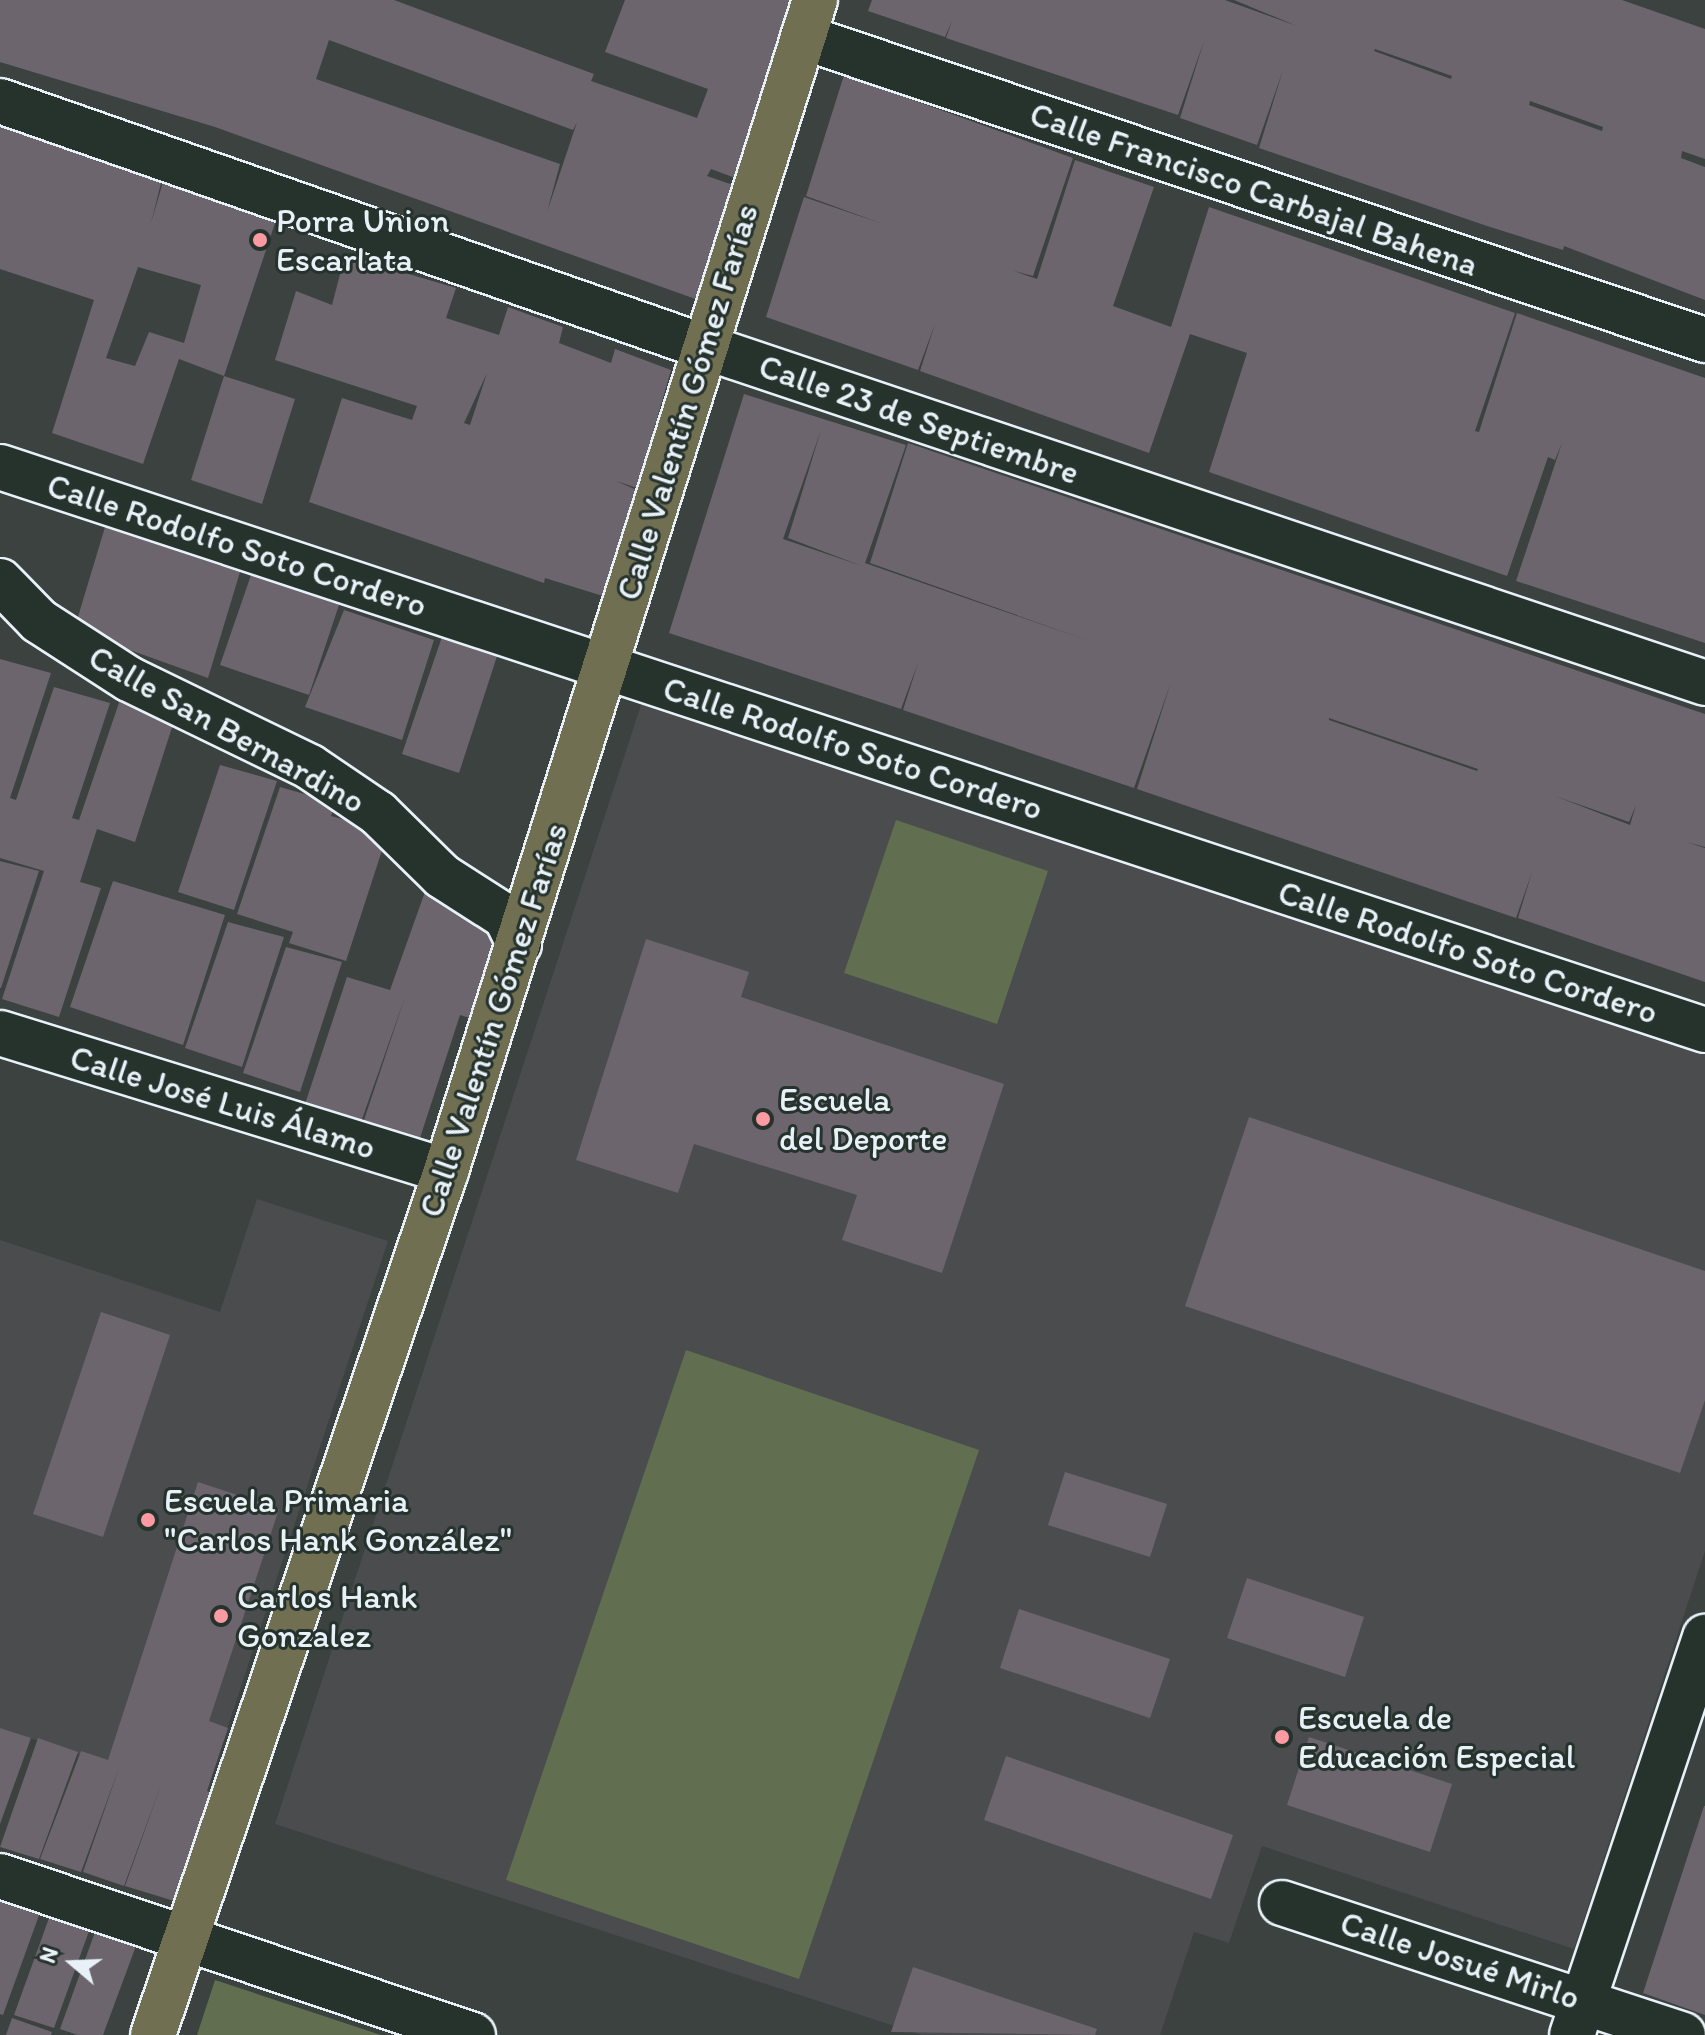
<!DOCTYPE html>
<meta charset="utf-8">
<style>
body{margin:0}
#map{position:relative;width:1705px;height:2035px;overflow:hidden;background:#3b4240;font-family:Itim,sans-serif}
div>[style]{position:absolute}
.built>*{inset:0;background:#4a4c4e}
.green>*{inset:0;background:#616f50}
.building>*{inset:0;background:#6c656e}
.roads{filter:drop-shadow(2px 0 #e8f1f8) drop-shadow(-2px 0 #e8f1f8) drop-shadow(0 2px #e8f1f8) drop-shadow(0 -2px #e8f1f8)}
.minor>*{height:44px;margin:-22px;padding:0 22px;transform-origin:22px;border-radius:22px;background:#26332d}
.major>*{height:44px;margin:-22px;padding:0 22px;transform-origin:22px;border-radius:22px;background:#706f52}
.dots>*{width:22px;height:22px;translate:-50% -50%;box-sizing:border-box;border:4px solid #26332d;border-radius:50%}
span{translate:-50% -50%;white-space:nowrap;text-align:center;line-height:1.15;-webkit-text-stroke:6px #26332d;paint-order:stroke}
.street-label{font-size:34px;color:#e8f1f8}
.poi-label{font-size:34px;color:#e8f1f8}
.left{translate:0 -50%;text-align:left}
.north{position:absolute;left:32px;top:1923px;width:80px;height:80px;-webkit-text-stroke:6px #26332d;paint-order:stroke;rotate:289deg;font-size:22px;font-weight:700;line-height:32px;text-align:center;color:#e8f1f8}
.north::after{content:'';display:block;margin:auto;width:28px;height:36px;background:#e8f1f8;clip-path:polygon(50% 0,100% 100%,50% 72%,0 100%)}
</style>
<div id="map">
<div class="built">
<i style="clip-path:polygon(642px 702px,1705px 1050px,1705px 1551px,1574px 1949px,1262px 1846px,1229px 1943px,1194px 1932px,1160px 2035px,922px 2035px,275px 1824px)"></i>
<i style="clip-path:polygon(257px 1199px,388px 1241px,205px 1796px,0 1728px,0 1240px,220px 1312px)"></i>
</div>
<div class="green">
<i style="clip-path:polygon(896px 820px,1048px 871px,997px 1024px,844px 973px)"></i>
<i style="clip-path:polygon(686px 1350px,979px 1450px,799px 1979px,506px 1880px)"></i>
<i style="clip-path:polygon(215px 1980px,381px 2035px,197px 2035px)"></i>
</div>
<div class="building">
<i style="clip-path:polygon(evenodd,0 0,394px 0,594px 74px,591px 81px,697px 118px,708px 89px,605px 52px,625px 0,797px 0,738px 179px,711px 169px,707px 176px,736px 186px,701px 301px,215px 127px,0 62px,0 0,329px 40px,573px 130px,577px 122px,547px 212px,560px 164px,316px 79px,329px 40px)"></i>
<i style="clip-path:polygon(evenodd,872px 0,1225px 0,1297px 26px,1234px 0,1622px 0,1705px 29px,1705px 159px,1682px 151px,1681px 158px,1705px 167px,1705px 300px,1564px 246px,1563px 250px,1487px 226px,1259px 148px,1283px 70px,1257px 145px,1180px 118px,1204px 41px,1178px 115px,946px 38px,952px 21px,945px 37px,868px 11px,872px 0,1375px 49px,1452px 76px,1451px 79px,1374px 51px,1375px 49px,872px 0,1530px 101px,1603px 127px,1602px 131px,1529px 105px,1530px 101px)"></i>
<i style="clip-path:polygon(844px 75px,1073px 158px,1033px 276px,1014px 271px,1037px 279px,1075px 160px,1154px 187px,1113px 306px,1171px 327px,1209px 207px,1515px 313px,1475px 431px,1479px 432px,1517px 313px,1705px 378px,1705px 643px,1516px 581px,1562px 443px,1555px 460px,1548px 457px,1507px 576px,1209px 472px,1247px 353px,1190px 334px,1149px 453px,920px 371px,935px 324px,918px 370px,766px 317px,804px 197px,883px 224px,806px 196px)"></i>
<i style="clip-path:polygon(evenodd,0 124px,163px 175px,151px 223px,165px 175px,280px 208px,224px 376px,179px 359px,143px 464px,52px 433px,94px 300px,0 269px,0 124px,138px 267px,201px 285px,184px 343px,149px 332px,135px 366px,106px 358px,138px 267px)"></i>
<i style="clip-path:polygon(evenodd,345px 255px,456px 288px,446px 318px,499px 335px,508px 307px,563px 327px,559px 343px,611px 363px,615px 349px,671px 370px,637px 488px,616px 481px,639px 491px,606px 597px,545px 578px,544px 583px,309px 502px,342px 398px,412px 420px,417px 406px,275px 360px,296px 291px,332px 305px,345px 255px,487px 373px,470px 425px,464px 423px,487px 373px)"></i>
<i style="clip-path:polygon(224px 376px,295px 399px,262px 504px,191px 480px)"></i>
<i style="clip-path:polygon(evenodd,744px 394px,906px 445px,865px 563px,1095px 643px,870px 563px,908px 443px,1705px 714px,1705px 847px,1686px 842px,1705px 848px,1705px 982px,1518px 918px,1532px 872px,1516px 918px,1137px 789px,1171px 682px,1134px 788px,903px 710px,918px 663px,901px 709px,669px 633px,744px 394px,821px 430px,788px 538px,862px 566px,783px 539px,821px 430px,744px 394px,1329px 718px,1478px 769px,1477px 771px,1329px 720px,1329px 718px,744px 394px,1555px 796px,1629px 822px,1636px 805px,1630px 825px,1555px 796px)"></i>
<i style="clip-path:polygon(105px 527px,240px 572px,208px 678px,74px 630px)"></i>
<i style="clip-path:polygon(251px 575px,340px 602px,309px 695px,220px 665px)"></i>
<i style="clip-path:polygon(344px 610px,434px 640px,402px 740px,305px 707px)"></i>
<i style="clip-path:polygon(445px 628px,501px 644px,459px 773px,402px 754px)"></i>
<i style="clip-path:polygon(0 659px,51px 673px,10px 798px,16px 800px,54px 687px,110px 703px,72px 818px,79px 820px,121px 697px,177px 712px,135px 842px,97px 829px,80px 882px,101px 888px,59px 1017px,2px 999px,44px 871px,0 858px)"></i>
<i style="clip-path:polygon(220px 765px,277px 781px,234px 910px,178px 892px)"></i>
<i style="clip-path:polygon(280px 787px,336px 803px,331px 816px,388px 832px,346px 961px,289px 943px,293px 932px,237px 914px)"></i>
<i style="clip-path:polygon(0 861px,39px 871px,1px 988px,0 988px)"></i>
<i style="clip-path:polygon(113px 881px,225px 915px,183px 1045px,70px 1007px)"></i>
<i style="clip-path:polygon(426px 889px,506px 917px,473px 1019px,460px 1015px,419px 1141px,363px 1123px,405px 997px,361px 1122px,305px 1104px,347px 977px,390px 990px)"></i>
<i style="clip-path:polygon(228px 922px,284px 937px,242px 1067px,185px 1048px)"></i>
<i style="clip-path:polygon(646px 939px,749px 972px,741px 997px,1004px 1084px,942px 1273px,842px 1240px,857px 1195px,694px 1144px,678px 1193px,576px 1160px)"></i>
<i style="clip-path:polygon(286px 947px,342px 962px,300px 1092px,243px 1073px)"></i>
<i style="clip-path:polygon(1249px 1117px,1705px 1271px,1705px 1400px,1680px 1473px,1185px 1306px)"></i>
<i style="clip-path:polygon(101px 1312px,170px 1335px,103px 1537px,33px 1514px)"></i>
<i style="clip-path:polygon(1065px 1472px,1167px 1504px,1150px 1557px,1048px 1525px)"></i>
<i style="clip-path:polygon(198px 1482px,279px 1509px,209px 1721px,228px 1728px,207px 1791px,223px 1797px,184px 1904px,125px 1886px,162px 1782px,124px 1886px,83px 1872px,119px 1768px,81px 1872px,40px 1859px,81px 1751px,108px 1760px)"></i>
<i style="clip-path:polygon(1247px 1578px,1364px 1617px,1345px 1677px,1227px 1638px)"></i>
<i style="clip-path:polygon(1019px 1609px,1170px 1659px,1150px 1718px,1000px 1668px)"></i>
<i style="clip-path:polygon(0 1728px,31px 1738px,0 1824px)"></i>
<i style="clip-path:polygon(1309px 1737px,1452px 1784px,1430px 1852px,1287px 1805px)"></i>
<i style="clip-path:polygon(38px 1738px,78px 1752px,39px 1859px,0 1847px)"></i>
<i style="clip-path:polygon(1006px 1756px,1233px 1835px,1211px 1899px,984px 1820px)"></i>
<i style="clip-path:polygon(1704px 1806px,1705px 1806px,1705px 2015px,1643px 1993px)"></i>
<i style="clip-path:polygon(0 1899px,42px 1907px,3px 2015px,0 2014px)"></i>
<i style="clip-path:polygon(53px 1907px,93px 1920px,54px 2028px,14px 2015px)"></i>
<i style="clip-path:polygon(99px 1921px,140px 1935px,103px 2035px,78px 2035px,60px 2029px)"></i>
<i style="clip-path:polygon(913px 1967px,1097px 2029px,1095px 2035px,891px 2032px)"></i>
<i style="clip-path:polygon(12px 2018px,52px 2032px,51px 2035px,6px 2035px)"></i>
</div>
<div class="roads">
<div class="minor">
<i style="left:803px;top:37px;width:952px;rotate:18.57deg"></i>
<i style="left:0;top:101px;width:747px;rotate:19.24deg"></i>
<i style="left:705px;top:347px;width:1055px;rotate:18.57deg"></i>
<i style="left:0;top:467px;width:1796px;rotate:18.27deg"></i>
<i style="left:0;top:581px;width:56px;rotate:45.7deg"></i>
<i style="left:39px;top:621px;width:107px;rotate:32.8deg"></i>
<i style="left:129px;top:679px;width:201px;rotate:25.9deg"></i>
<i style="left:310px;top:767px;width:82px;rotate:34.1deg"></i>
<i style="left:378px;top:813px;width:90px;rotate:44.5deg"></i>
<i style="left:442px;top:876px;width:76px;rotate:32.6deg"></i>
<i style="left:506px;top:917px;width:30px;rotate:64deg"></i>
<i style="left:0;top:1033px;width:467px;rotate:17.2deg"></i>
<i style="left:0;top:1876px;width:499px;rotate:18.6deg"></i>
<i style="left:1282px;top:1903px;width:422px;rotate:18.2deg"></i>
<i style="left:1572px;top:2035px;width:420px;rotate:-71.5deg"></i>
</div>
<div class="major">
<i style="left:153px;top:2035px;width:912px;rotate:-71.27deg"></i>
<i style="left:446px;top:1171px;width:1228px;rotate:-72.51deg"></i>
</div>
</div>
<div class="dots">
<i style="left:260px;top:240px;background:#ff9aa2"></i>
<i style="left:763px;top:1119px;background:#ff9aa2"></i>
<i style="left:148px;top:1520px;background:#ff9aa2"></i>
<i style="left:221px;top:1616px;background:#ff9aa2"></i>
<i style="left:1282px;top:1737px;background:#ff9aa2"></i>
</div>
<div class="street-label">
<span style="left:1254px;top:189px;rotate:19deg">Calle Francisco Carbajal Bahena</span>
<span style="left:687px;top:402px;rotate:-73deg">Calle Valentín Gómez Farías</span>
<span style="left:919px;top:419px;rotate:19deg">Calle 23 de Septiembre</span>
<span style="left:237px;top:545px;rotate:18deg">Calle Rodolfo Soto Cordero</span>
<span style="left:227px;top:729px;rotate:29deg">Calle San Bernardino</span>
<span style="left:853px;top:748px;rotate:18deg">Calle Rodolfo Soto Cordero</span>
<span style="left:1468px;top:952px;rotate:18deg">Calle Rodolfo Soto Cordero</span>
<span style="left:493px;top:1020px;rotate:-72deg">Calle Valentín Gómez Farías</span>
<span style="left:223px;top:1102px;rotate:17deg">Calle José Luis Álamo</span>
<span style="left:1460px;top:1960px;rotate:18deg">Calle Josué Mirlo</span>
</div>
<div class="poi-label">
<span class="left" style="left:276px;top:240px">Porra Union<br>Escarlata</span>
<span class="left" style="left:779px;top:1119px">Escuela<br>del Deporte</span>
<span class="left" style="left:164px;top:1520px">Escuela Primaria<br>"Carlos Hank González"</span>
<span class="left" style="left:237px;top:1616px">Carlos Hank<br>Gonzalez</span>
<span class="left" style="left:1298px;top:1737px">Escuela de<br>Educación Especial</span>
</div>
<div class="north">N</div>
</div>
